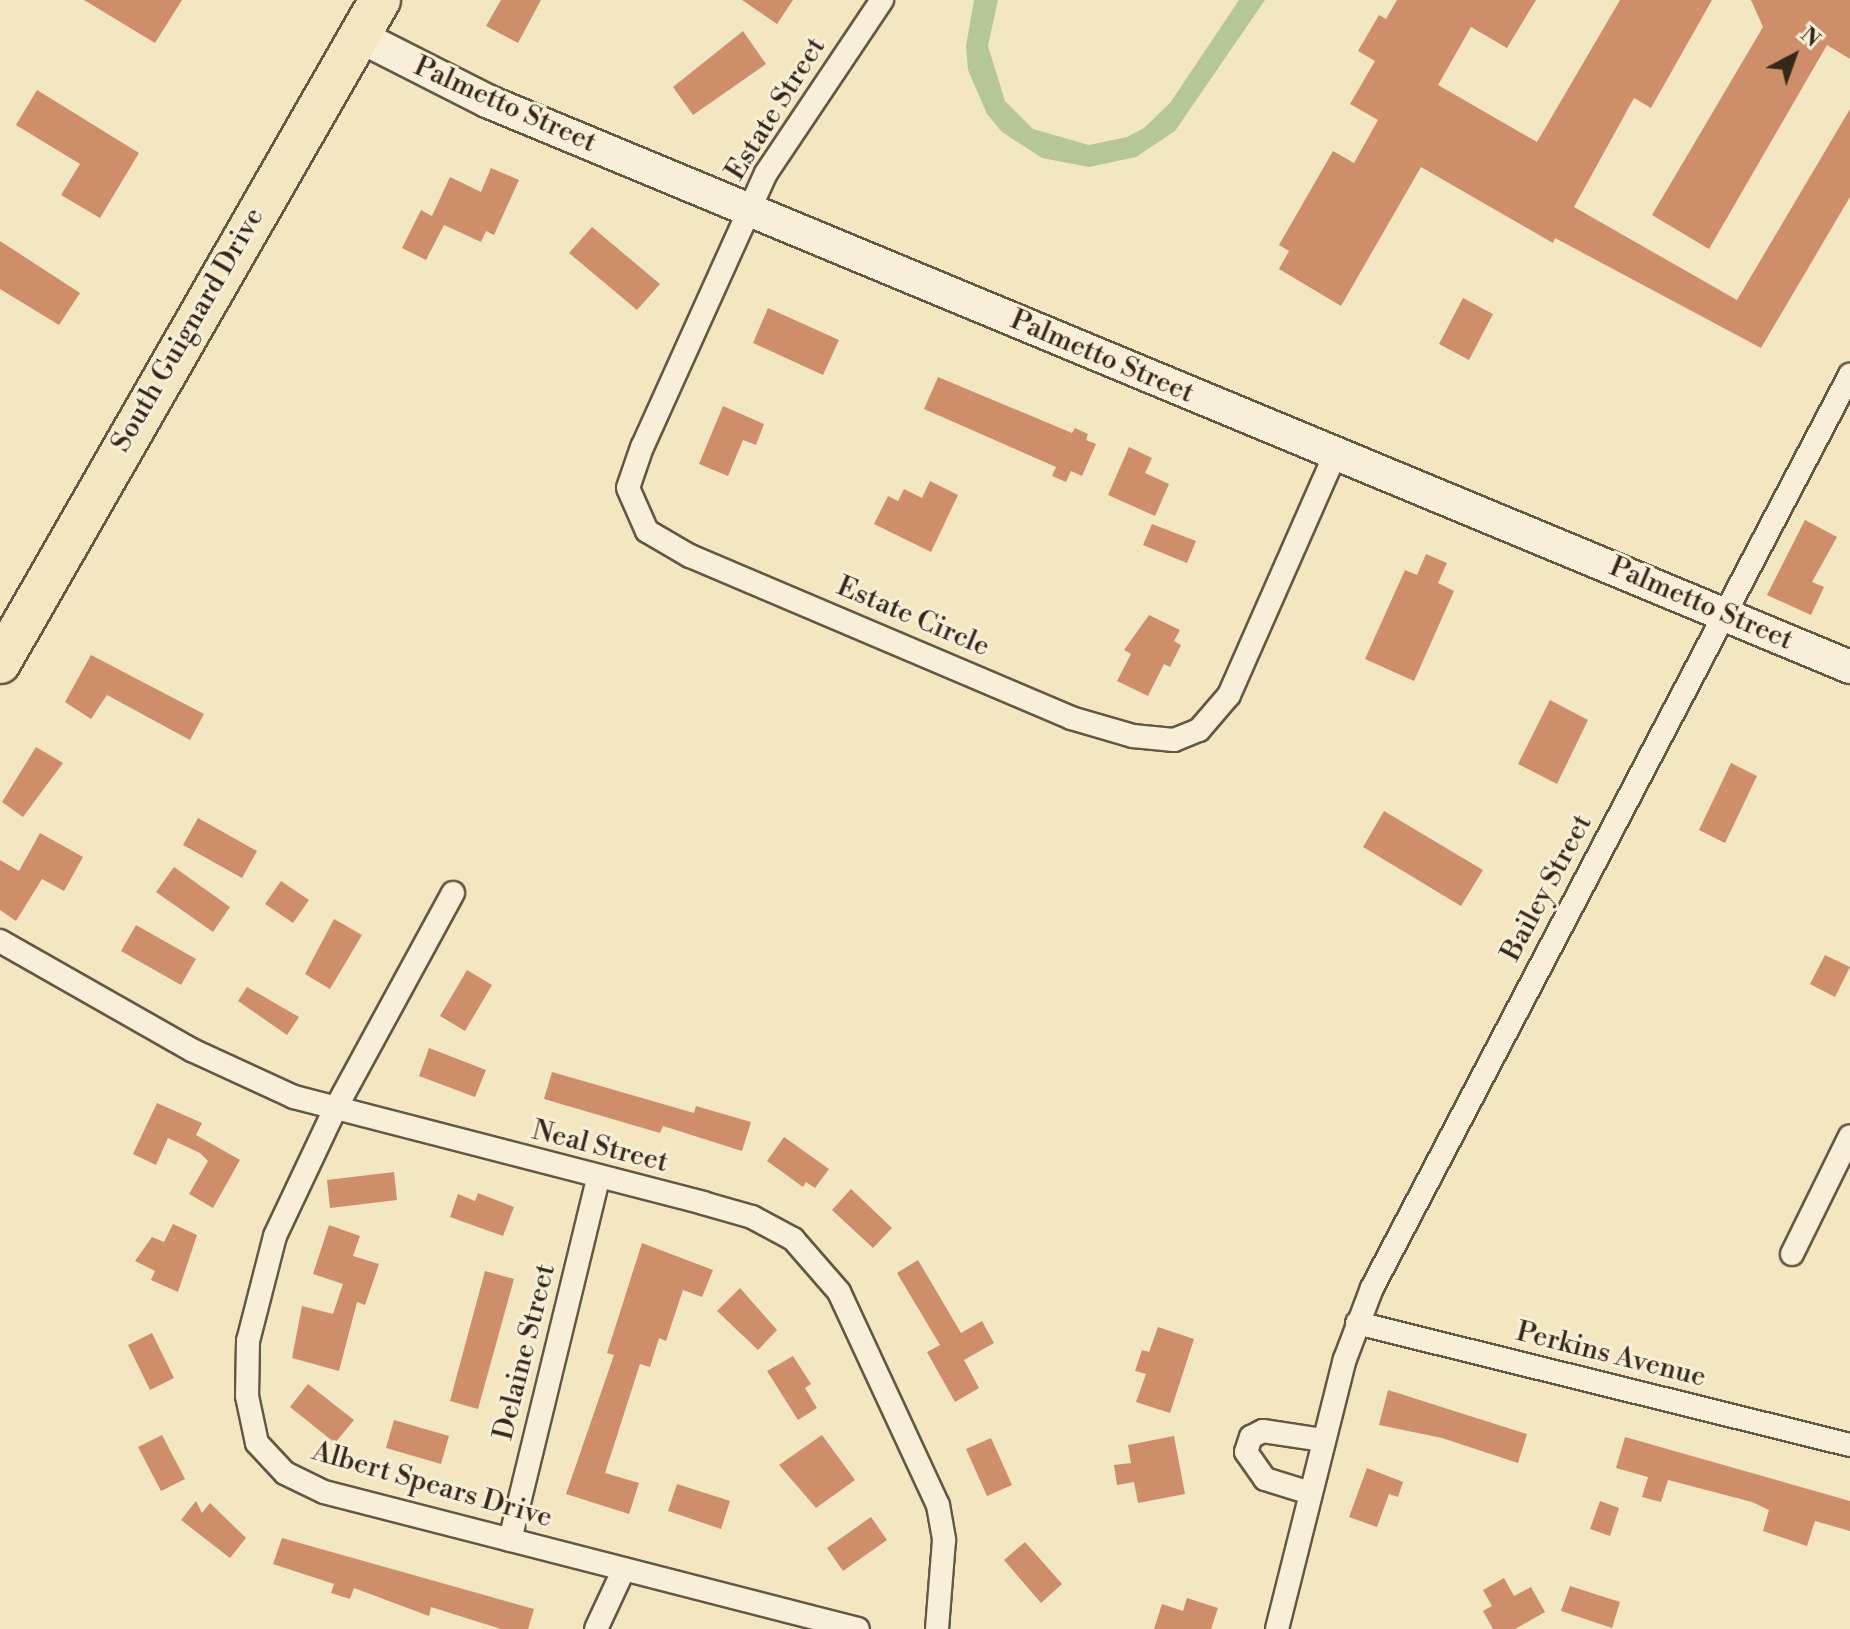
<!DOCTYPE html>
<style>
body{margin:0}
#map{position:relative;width:1850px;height:1629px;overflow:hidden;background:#f3e7c2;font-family:"Libre Bodoni",serif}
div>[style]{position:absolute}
.green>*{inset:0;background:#b6c797}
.building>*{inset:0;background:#ce8e6a}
.roads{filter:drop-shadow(2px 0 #645843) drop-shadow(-2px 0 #645843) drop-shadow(0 2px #645843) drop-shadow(0 -2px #645843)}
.street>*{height:22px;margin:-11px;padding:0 11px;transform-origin:11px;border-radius:11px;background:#f7efd7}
.secondary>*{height:32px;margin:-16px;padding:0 16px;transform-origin:16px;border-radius:16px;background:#f7efd7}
.highway>*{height:40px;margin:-20px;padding:0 20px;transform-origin:20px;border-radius:20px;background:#f3e7c2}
span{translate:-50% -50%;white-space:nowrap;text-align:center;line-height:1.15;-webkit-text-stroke:6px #f7efd7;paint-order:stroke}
.street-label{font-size:28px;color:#342819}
.north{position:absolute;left:1754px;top:16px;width:80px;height:80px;-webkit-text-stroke:6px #f7efd7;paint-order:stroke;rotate:41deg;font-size:22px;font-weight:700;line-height:32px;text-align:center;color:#342819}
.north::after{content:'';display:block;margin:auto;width:28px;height:36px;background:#342819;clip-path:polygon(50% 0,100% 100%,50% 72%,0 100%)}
</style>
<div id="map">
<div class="green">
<i style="clip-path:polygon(974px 0,998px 0,988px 46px,1005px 101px,1033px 129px,1089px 145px,1127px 137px,1144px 128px,1170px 103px,1239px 0,1265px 0,1175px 131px,1136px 157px,1089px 167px,1042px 158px,1002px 132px,987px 114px,968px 70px,966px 46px)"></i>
</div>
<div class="building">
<i style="clip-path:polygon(84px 0,182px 0,155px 43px)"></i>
<i style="clip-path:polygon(501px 0,541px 0,518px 43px,486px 26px)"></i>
<i style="clip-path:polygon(742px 0,793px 0,777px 24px)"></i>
<i style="clip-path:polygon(1397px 0,1536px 0,1507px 48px,1471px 27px,1438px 85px,1537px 142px,1620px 0,1712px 0,1651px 108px,1634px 98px,1574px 207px,1737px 300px,1850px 109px,1850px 197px,1761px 348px,1555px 238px,1553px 243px,1421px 167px,1341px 306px,1279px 269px,1289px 251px,1279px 245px,1333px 151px,1354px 163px,1378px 120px,1350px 104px,1375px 61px,1358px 51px,1379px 15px,1386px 19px)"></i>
<i style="clip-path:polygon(1751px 0,1850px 0,1850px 59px,1827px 45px,1709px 249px,1652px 215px,1763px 27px)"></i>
<i style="clip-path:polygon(743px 31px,766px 64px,693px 115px,673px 87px)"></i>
<i style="clip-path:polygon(37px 90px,139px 153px,100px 218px,61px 195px,80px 164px,16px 125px)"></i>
<i style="clip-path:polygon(491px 168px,519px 180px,494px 235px,486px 231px,481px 242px,444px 225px,426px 260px,402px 248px,421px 210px,432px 216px,450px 177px,481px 192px)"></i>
<i style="clip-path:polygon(592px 227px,660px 284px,637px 310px,569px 253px)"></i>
<i style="clip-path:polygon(0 241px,80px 293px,59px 325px,0 289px)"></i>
<i style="clip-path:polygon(1463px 298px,1493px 314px,1469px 360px,1439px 344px)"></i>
<i style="clip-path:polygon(768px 308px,839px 340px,823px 375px,753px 343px)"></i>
<i style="clip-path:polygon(938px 377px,1072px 433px,1075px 428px,1088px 434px,1086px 440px,1096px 444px,1082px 476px,1071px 471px,1066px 482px,1052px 476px,1056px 467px,924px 409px)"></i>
<i style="clip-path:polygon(723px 406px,764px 424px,756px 445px,743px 440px,728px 476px,699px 464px)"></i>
<i style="clip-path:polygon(1129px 447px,1152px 458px,1145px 473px,1169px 484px,1155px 516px,1108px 495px)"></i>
<i style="clip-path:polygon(930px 481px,958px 495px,931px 552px,874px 524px,888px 496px,898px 501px,904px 489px,922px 498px)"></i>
<i style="clip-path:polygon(1805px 520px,1837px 537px,1812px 582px,1824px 587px,1811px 615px,1767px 595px)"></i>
<i style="clip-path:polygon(1152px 524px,1196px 541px,1187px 563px,1143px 545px)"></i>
<i style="clip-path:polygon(1426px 554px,1447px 563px,1438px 583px,1454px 591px,1414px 681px,1365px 659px,1405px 570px,1417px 575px)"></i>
<i style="clip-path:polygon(1149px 615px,1180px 630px,1174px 641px,1181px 645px,1170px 667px,1164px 664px,1148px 696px,1117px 681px,1131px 654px,1124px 650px)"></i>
<i style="clip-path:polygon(91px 655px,204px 714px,190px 740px,107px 695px,91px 719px,65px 702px)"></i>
<i style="clip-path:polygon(1550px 700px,1588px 720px,1557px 784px,1518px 764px)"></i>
<i style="clip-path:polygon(36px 747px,63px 763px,23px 817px,2px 802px)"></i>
<i style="clip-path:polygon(1731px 763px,1757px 776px,1725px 843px,1699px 830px)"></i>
<i style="clip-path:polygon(1384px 811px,1483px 870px,1461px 906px,1363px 847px)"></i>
<i style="clip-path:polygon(198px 818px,257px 851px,242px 878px,183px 845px)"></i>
<i style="clip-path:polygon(40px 833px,83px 857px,64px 891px,42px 879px,16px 921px,0 910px,0 860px,19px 871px)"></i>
<i style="clip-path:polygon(174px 867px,230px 907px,213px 932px,156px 892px)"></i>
<i style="clip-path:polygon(281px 881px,309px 900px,293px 923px,265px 904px)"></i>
<i style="clip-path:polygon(334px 919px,362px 935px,330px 989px,305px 974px)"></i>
<i style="clip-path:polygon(136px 925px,196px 959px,181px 985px,121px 951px)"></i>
<i style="clip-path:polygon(1825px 955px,1850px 967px,1835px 997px,1810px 984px)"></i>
<i style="clip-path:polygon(467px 970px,492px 985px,465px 1031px,440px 1016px)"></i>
<i style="clip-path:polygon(247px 987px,299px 1017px,287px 1035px,238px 1001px)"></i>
<i style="clip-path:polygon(429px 1048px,486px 1070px,475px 1097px,419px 1076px)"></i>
<i style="clip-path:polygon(552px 1072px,694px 1113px,696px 1106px,751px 1122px,742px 1151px,663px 1126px,660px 1133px,544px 1099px)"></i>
<i style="clip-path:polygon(157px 1103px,202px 1123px,196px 1135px,240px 1160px,213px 1208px,189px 1194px,208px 1161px,200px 1153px,168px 1138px,156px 1165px,133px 1154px)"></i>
<i style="clip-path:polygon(784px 1137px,829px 1169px,815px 1188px,806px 1182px,803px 1187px,767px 1161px)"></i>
<i style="clip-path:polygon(394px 1172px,397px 1200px,330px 1208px,327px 1180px)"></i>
<i style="clip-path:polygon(851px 1189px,892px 1228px,873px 1248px,832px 1210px)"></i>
<i style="clip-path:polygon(478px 1193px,514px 1207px,503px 1236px,450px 1217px,458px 1194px,475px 1201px)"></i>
<i style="clip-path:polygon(173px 1224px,197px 1235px,178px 1292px,151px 1280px,155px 1271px,135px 1261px,152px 1237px,164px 1242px)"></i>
<i style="clip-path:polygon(329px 1225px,360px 1236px,353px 1256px,379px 1264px,365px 1305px,357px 1302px,339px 1371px,292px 1358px,302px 1306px,333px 1314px,343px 1284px,313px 1274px)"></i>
<i style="clip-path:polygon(642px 1243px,713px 1270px,702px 1297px,683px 1290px,666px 1341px,659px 1338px,650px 1367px,640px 1364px,605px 1473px,639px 1483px,629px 1514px,566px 1494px,614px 1355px,607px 1353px)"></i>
<i style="clip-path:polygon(918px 1260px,961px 1333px,982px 1321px,994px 1343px,964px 1360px,979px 1388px,955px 1402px,927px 1352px,940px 1345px,897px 1273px)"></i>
<i style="clip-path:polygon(485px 1271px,514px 1279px,478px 1409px,450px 1401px)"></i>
<i style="clip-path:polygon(740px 1288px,777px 1330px,758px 1350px,717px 1311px)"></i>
<i style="clip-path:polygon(1158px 1327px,1194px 1339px,1170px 1413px,1136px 1402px,1146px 1374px,1135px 1371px,1142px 1350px,1149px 1352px)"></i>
<i style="clip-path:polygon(152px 1333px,174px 1378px,150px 1390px,128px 1345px)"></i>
<i style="clip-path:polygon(793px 1356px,811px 1384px,805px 1388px,817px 1408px,798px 1420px,767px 1371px)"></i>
<i style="clip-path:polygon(308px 1384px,354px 1420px,335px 1443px,290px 1407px)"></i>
<i style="clip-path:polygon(1388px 1390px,1527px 1434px,1518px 1463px,1442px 1438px,1379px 1425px)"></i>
<i style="clip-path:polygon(394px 1420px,449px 1436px,441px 1464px,386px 1448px)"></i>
<i style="clip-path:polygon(162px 1435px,185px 1479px,161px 1491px,138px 1447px)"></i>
<i style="clip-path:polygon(822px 1435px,855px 1480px,816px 1508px,779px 1465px)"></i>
<i style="clip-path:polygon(1174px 1436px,1185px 1494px,1138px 1503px,1134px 1482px,1117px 1485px,1114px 1465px,1131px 1463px,1128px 1445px)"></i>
<i style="clip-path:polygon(1625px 1437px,1850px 1501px,1850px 1531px,1815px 1521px,1807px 1546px,1763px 1531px,1769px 1510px,1752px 1502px,1668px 1480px,1661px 1502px,1642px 1497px,1648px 1477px,1616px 1468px)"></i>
<i style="clip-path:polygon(991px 1438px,1012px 1485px,987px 1496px,966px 1449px)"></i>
<i style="clip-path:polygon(1367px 1468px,1403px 1482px,1398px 1497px,1389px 1494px,1377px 1527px,1349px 1517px)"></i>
<i style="clip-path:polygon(677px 1484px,730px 1501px,721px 1529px,668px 1511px)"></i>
<i style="clip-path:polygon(196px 1501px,202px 1513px,210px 1503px,246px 1538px,230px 1558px,181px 1520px)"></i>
<i style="clip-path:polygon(1600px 1501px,1619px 1508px,1610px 1536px,1590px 1529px)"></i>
<i style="clip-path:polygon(871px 1517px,887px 1540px,843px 1571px,827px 1548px)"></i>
<i style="clip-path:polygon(282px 1538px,534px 1609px,528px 1629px,501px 1629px,431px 1607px,429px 1616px,354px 1588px,350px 1599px,331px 1593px,334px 1584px,273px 1564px)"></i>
<i style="clip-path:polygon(1025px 1542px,1062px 1584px,1041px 1603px,1004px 1560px)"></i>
<i style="clip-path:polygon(1504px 1578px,1514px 1596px,1531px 1587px,1545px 1612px,1515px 1629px,1493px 1629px,1483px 1611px,1492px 1606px,1483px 1590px)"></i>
<i style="clip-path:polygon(1570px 1586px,1620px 1602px,1612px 1628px,1561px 1611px)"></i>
<i style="clip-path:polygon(1187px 1598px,1218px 1608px,1211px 1629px,1154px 1629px,1162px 1604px,1183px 1611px)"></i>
</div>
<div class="roads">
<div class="street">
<i style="left:882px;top:0;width:208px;rotate:123.8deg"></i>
<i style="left:766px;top:173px;width:301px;rotate:114.3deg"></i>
<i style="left:642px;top:447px;width:43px;rotate:108.9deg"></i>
<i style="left:628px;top:488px;width:47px;rotate:66.2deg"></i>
<i style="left:647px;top:531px;width:50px;rotate:30.2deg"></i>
<i style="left:690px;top:556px;width:414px;rotate:23deg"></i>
<i style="left:1071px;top:718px;width:65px;rotate:16.2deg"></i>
<i style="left:1133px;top:736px;width:41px;rotate:5.6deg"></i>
<i style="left:1174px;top:740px;width:27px;rotate:-22deg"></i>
<i style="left:1199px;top:730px;width:46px;rotate:-49.4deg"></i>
<i style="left:1229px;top:695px;width:266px;rotate:-66.2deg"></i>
<i style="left:453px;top:893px;width:246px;rotate:118.6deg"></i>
<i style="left:335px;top:1109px;width:140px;rotate:115.3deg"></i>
<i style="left:275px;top:1236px;width:108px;rotate:104.4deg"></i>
<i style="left:248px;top:1341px;width:55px;rotate:91deg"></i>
<i style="left:247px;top:1396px;width:48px;rotate:78deg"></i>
<i style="left:257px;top:1443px;width:41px;rotate:47deg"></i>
<i style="left:285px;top:1473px;width:43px;rotate:26deg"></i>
<i style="left:324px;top:1492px;width:551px;rotate:14.39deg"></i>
<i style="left:0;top:941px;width:221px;rotate:29.6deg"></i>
<i style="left:192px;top:1050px;width:112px;rotate:24.7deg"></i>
<i style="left:294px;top:1097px;width:423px;rotate:14.5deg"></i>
<i style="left:703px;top:1203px;width:51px;rotate:15.9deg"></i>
<i style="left:752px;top:1217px;width:47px;rotate:28.2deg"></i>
<i style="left:793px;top:1239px;width:70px;rotate:49deg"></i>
<i style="left:839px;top:1292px;width:235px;rotate:65.1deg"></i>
<i style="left:938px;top:1505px;width:36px;rotate:80deg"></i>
<i style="left:944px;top:1540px;width:89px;rotate:94.5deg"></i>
<i style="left:1792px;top:1254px;width:131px;rotate:-63.8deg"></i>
<i style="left:1357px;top:1323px;width:508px;rotate:13.9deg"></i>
<i style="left:1310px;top:1493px;width:47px;rotate:-162.7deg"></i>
<i style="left:1265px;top:1479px;width:33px;rotate:-125deg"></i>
<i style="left:1246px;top:1452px;width:16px;rotate:-72deg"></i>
<i style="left:1251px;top:1437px;width:13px;rotate:-27deg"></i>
<i style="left:1263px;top:1431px;width:61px;rotate:8.5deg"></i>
<i style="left:510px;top:1540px;width:373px;rotate:-76.3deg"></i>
<i style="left:596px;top:1629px;width:66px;rotate:-65deg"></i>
<i style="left:1277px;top:1629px;width:278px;rotate:-75.9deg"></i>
<i style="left:1345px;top:1359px;width:76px;rotate:-69.2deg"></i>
<i style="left:1372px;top:1288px;width:1031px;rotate:-62.37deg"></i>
</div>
<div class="secondary">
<i style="left:359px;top:36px;width:144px;rotate:26.9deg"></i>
<i style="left:487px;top:101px;width:1476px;rotate:22.55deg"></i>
</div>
<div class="highway">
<i style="left:0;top:663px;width:764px;rotate:-60.18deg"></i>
</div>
</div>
<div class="street-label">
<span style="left:505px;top:105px;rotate:24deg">Palmetto Street</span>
<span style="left:776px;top:109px;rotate:-58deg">Estate Street</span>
<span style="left:188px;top:330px;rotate:-60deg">South Guignard Drive</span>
<span style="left:1102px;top:357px;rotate:23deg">Palmetto Street</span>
<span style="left:1701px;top:604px;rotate:23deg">Palmetto Street</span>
<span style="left:913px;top:617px;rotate:23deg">Estate Circle</span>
<span style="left:1547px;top:888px;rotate:-62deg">Bailey Street</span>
<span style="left:600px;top:1147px;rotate:14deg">Neal Street</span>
<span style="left:525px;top:1352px;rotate:-76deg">Delaine Street</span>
<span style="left:1611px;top:1355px;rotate:14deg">Perkins Avenue</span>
<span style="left:432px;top:1485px;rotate:16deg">Albert Spears Drive</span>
</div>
<div class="north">N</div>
</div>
